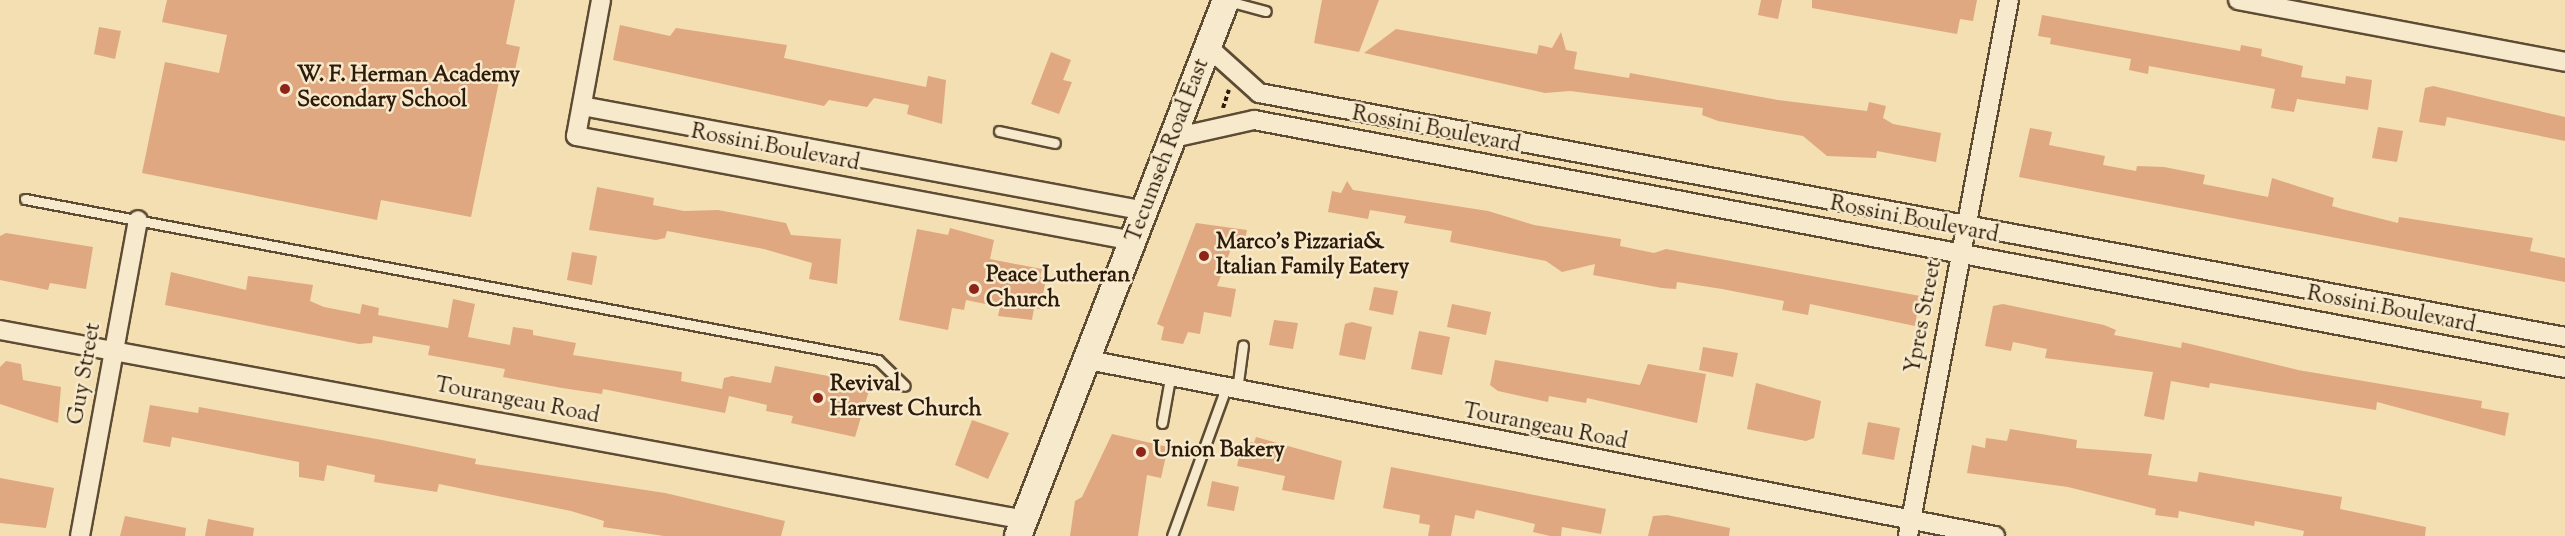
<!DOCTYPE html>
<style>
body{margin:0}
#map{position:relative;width:2565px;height:536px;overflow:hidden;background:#f3dfb1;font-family:"Sorts Mill Goudy",serif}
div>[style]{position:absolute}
.building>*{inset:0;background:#dfa880}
.path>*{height:4px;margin-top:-2px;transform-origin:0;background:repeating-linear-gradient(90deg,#2d1a0a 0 4.5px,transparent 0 7.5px)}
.roads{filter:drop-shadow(2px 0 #5e4b34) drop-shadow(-2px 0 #5e4b34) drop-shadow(0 2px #5e4b34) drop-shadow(0 -2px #5e4b34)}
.lane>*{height:9px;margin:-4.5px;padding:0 4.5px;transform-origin:4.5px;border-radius:4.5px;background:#f7eacc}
.street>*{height:18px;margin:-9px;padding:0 9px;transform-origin:9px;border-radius:9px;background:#f7eacc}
.secondary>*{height:26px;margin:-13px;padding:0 13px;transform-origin:13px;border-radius:13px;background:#f7eacc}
.dots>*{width:16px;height:16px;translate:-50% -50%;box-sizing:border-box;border:3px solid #f7eacc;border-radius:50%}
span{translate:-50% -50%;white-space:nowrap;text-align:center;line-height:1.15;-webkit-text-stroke:5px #f7eacc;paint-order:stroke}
.poi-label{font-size:22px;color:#2d1a0a;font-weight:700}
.left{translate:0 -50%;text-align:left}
.street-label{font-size:22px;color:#2d1a0a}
</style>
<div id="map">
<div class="building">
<i style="clip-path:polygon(167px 0,515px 0,506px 44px,520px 47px,515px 70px,502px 67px,471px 217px,381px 200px,377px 220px,142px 173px,165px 62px,219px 73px,227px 35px,162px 22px)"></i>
<i style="clip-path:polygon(1322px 0,1379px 0,1359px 52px,1314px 43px)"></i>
<i style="clip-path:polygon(1761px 0,1782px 0,1778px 19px,1758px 15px)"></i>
<i style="clip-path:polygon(1812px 0,1977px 0,1973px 21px,1960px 19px,1957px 34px,1812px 8px)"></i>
<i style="clip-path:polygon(2042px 15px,2240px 51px,2241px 45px,2262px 49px,2261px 56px,2303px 66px,2301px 77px,2345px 84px,2346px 76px,2372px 80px,2368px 110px,2297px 99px,2294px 112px,2271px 108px,2275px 89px,2149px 66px,2148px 74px,2129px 70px,2131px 59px,2050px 44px,2051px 38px,2038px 36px)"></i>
<i style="clip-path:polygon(620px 25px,670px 36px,676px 28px,787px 45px,784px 58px,926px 87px,928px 76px,946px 80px,942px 124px,907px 114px,909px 105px,874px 98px,867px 107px,829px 100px,824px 106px,613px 60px)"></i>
<i style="clip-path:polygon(99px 27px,121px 31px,115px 59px,94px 54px)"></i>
<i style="clip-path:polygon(1396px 29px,1537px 54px,1539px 45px,1552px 48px,1561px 32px,1566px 50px,1577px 52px,1574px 69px,1629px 78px,1630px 73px,1778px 100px,1867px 111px,1869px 102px,1886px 106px,1883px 118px,1893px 124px,1941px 133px,1936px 162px,1877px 151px,1876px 158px,1827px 156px,1803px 136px,1718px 121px,1702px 115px,1703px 108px,1570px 91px,1545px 93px,1364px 53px)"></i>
<i style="clip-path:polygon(1051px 52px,1071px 60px,1063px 80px,1072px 82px,1059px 114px,1031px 104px)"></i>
<i style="clip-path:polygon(2433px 86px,2565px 117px,2565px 141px,2447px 117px,2445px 126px,2419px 122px,2425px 88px)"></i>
<i style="clip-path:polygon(2378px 127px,2403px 131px,2397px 162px,2372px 158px)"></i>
<i style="clip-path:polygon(2030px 128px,2052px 132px,2049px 145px,2105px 156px,2103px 165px,2136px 171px,2137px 166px,2164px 167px,2205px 175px,2203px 184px,2268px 197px,2272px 178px,2334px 198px,2332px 206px,2342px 209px,2398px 223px,2399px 217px,2533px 238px,2530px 251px,2565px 258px,2565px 282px,2019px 177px)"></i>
<i style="clip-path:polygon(1347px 181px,1353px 190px,1488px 211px,1534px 225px,1621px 239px,1620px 246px,1654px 253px,1666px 249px,1920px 296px,1915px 326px,1810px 304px,1808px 315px,1782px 310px,1784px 301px,1722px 289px,1677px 282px,1676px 289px,1662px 288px,1593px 275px,1595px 264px,1562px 272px,1546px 261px,1450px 242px,1452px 231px,1404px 223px,1406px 216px,1370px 210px,1368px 219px,1328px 212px,1332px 191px,1341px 193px)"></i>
<i style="clip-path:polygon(597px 187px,654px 198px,653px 205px,684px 211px,718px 210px,786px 223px,791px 235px,841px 239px,837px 284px,809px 279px,812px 263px,764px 249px,667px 231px,665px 238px,656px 240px,589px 230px)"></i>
<i style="clip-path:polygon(1196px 223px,1247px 230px,1243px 250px,1231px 249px,1217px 286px,1236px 289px,1231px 317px,1204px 312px,1200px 334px,1188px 332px,1183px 344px,1161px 340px,1164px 327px,1157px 324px)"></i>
<i style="clip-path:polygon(950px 228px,994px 240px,990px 259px,1042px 269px,1040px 277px,1046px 279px,1040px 309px,1034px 308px,1032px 320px,998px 316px,1000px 307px,966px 300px,964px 310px,952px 308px,948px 330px,899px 320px,917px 229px,948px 235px)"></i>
<i style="clip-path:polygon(6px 233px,93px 247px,86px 289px,50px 283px,48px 290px,0 280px,0 236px)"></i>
<i style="clip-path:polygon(572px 252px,597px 256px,592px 285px,567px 280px)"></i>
<i style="clip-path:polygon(171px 272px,246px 290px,248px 276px,313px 285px,310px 301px,324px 307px,360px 314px,362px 304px,379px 308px,378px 315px,448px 328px,453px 299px,475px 304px,468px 337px,510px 345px,513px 327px,533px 330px,533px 335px,576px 343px,573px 355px,682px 372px,681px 381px,722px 389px,724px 378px,732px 376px,771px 383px,775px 366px,871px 384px,855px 437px,791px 423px,793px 416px,766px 411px,767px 405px,729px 396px,725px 413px,603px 389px,602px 394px,562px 388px,503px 377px,505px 369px,428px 355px,430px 346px,373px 336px,372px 343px,359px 344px,165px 305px)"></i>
<i style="clip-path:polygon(1374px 287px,1398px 291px,1393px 315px,1369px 310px)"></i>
<i style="clip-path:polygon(1452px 304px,1491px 312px,1486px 335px,1447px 327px)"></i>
<i style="clip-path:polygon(2003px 304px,2104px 325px,2116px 330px,2114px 335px,2181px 348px,2182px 342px,2298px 370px,2482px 401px,2481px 408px,2509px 413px,2505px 436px,2377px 402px,2376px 410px,2210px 383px,2209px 388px,2171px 381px,2164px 420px,2144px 416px,2153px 372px,2045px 358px,2047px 349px,2013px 342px,2011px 351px,1985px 346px,1993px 306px)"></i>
<i style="clip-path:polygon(1274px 320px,1298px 323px,1293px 349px,1269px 345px)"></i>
<i style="clip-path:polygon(1352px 322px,1372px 327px,1365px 360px,1339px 355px,1345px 324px)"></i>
<i style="clip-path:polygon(1419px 331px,1450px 337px,1442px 375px,1411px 369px)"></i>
<i style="clip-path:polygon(1703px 347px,1738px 353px,1733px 377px,1699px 370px)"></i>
<i style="clip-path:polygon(1495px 360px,1640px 385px,1648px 364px,1706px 374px,1697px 423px,1587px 398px,1586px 403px,1549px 396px,1548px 402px,1498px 391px,1490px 385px)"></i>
<i style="clip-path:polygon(6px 361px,21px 364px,23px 380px,61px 387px,58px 423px,0 404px,0 367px)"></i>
<i style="clip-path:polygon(1756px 383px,1821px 401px,1814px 438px,1806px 441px,1747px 429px)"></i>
<i style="clip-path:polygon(150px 405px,198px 413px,199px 407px,382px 440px,476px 459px,475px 464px,665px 493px,785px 521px,781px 536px,664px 536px,603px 527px,604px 521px,571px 511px,439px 484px,437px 492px,374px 482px,375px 475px,327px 465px,324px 481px,299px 477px,299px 462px,172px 437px,170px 447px,143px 442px)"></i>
<i style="clip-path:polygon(972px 420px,1009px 433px,988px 479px,955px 465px)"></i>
<i style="clip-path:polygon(1868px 422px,1900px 428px,1894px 460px,1862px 454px)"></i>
<i style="clip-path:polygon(2010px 429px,2077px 440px,2076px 448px,2152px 454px,2148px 475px,2197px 482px,2199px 472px,2342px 497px,2340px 509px,2426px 527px,2425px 536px,2303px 536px,2304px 531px,2255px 521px,2254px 526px,2179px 511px,2178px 518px,2155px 515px,2156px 509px,2068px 487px,1967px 473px,1972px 445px,1985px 448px,1986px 438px,2007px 441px)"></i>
<i style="clip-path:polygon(1112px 434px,1168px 447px,1161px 478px,1147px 475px,1138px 536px,1070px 536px,1075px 501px,1082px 497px)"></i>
<i style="clip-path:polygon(1256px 437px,1342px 461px,1334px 500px,1282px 490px,1285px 476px,1237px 466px,1243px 440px,1254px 443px)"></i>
<i style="clip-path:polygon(1391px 467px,1606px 509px,1601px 534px,1562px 527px,1561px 536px,1550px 536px,1533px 532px,1535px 524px,1476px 510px,1474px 519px,1455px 515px,1451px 536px,1428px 536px,1430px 525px,1419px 523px,1420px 515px,1383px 508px)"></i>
<i style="clip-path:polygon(0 478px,54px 488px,46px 528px,0 523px)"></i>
<i style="clip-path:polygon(1212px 481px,1239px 487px,1234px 511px,1207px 506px)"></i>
<i style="clip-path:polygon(1667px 515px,1730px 528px,1729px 536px,1648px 536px,1653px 516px)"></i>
<i style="clip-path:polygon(125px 516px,186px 528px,185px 536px,120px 536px)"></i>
<i style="clip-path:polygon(208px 519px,254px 528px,253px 536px,205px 536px)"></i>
</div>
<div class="path">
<i style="left:1223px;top:108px;width:19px;rotate:-72deg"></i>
</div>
<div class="roads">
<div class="lane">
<i style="left:1228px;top:1px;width:39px;rotate:15deg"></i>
<i style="left:999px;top:131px;width:57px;rotate:12.1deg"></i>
<i style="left:25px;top:199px;width:868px;rotate:10.69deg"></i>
<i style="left:878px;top:360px;width:37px;rotate:44deg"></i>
<i style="left:1237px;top:390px;width:45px;rotate:-82.4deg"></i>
<i style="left:1162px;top:423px;width:46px;rotate:-79.9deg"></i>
<i style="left:1172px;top:536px;width:155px;rotate:-70deg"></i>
</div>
<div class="street">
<i style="left:601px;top:0;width:138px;rotate:100.4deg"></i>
<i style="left:576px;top:136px;width:568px;rotate:10.66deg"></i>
<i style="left:2238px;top:0;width:333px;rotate:10.7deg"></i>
<i style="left:1208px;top:47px;width:69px;rotate:42deg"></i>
<i style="left:1259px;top:93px;width:1329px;rotate:10.58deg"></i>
<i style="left:582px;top:106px;width:574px;rotate:10.55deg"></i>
<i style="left:1173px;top:138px;width:83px;rotate:-12.5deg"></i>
<i style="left:1254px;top:120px;width:1334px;rotate:10.71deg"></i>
<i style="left:0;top:330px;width:1042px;rotate:10.5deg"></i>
<i style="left:1088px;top:360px;width:924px;rotate:10.98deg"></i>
<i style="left:80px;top:536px;width:321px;rotate:-79.6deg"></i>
<i style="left:1908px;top:536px;width:545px;rotate:-79.33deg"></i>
</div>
<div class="secondary">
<i style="left:1018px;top:536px;width:575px;rotate:-68.79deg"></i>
</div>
</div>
<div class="dots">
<i style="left:285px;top:89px;background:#8f2418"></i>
<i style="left:1204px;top:256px;background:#8f2418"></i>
<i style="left:974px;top:289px;background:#8f2418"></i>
<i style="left:818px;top:398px;background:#8f2418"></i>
<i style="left:1141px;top:452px;background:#8f2418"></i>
</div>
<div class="poi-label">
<span class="left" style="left:297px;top:89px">W. F. Herman Academy<br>Secondary School</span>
<span class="left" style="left:1216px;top:256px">Marco's Pizzaria&amp;<br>Italian Family Eatery</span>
<span class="left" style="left:986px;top:289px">Peace Lutheran<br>Church</span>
<span class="left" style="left:830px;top:398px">Revival<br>Harvest Church</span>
<span class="left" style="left:1153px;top:452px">Union Bakery</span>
</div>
<div class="street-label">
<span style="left:1436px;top:131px;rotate:11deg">Rossini Boulevard</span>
<span style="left:775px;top:149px;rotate:11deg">Rossini Boulevard</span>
<span style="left:1169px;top:151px;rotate:-69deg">Tecumseh Road East</span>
<span style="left:1914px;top:221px;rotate:11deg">Rossini Boulevard</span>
<span style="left:2391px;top:311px;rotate:11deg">Rossini Boulevard</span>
<span style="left:1925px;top:317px;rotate:-79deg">Ypres Street</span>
<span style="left:86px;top:374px;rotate:-80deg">Guy Street</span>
<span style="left:517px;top:402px;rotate:11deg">Tourangeau Road</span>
<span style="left:1545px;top:428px;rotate:11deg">Tourangeau Road</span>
</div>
</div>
